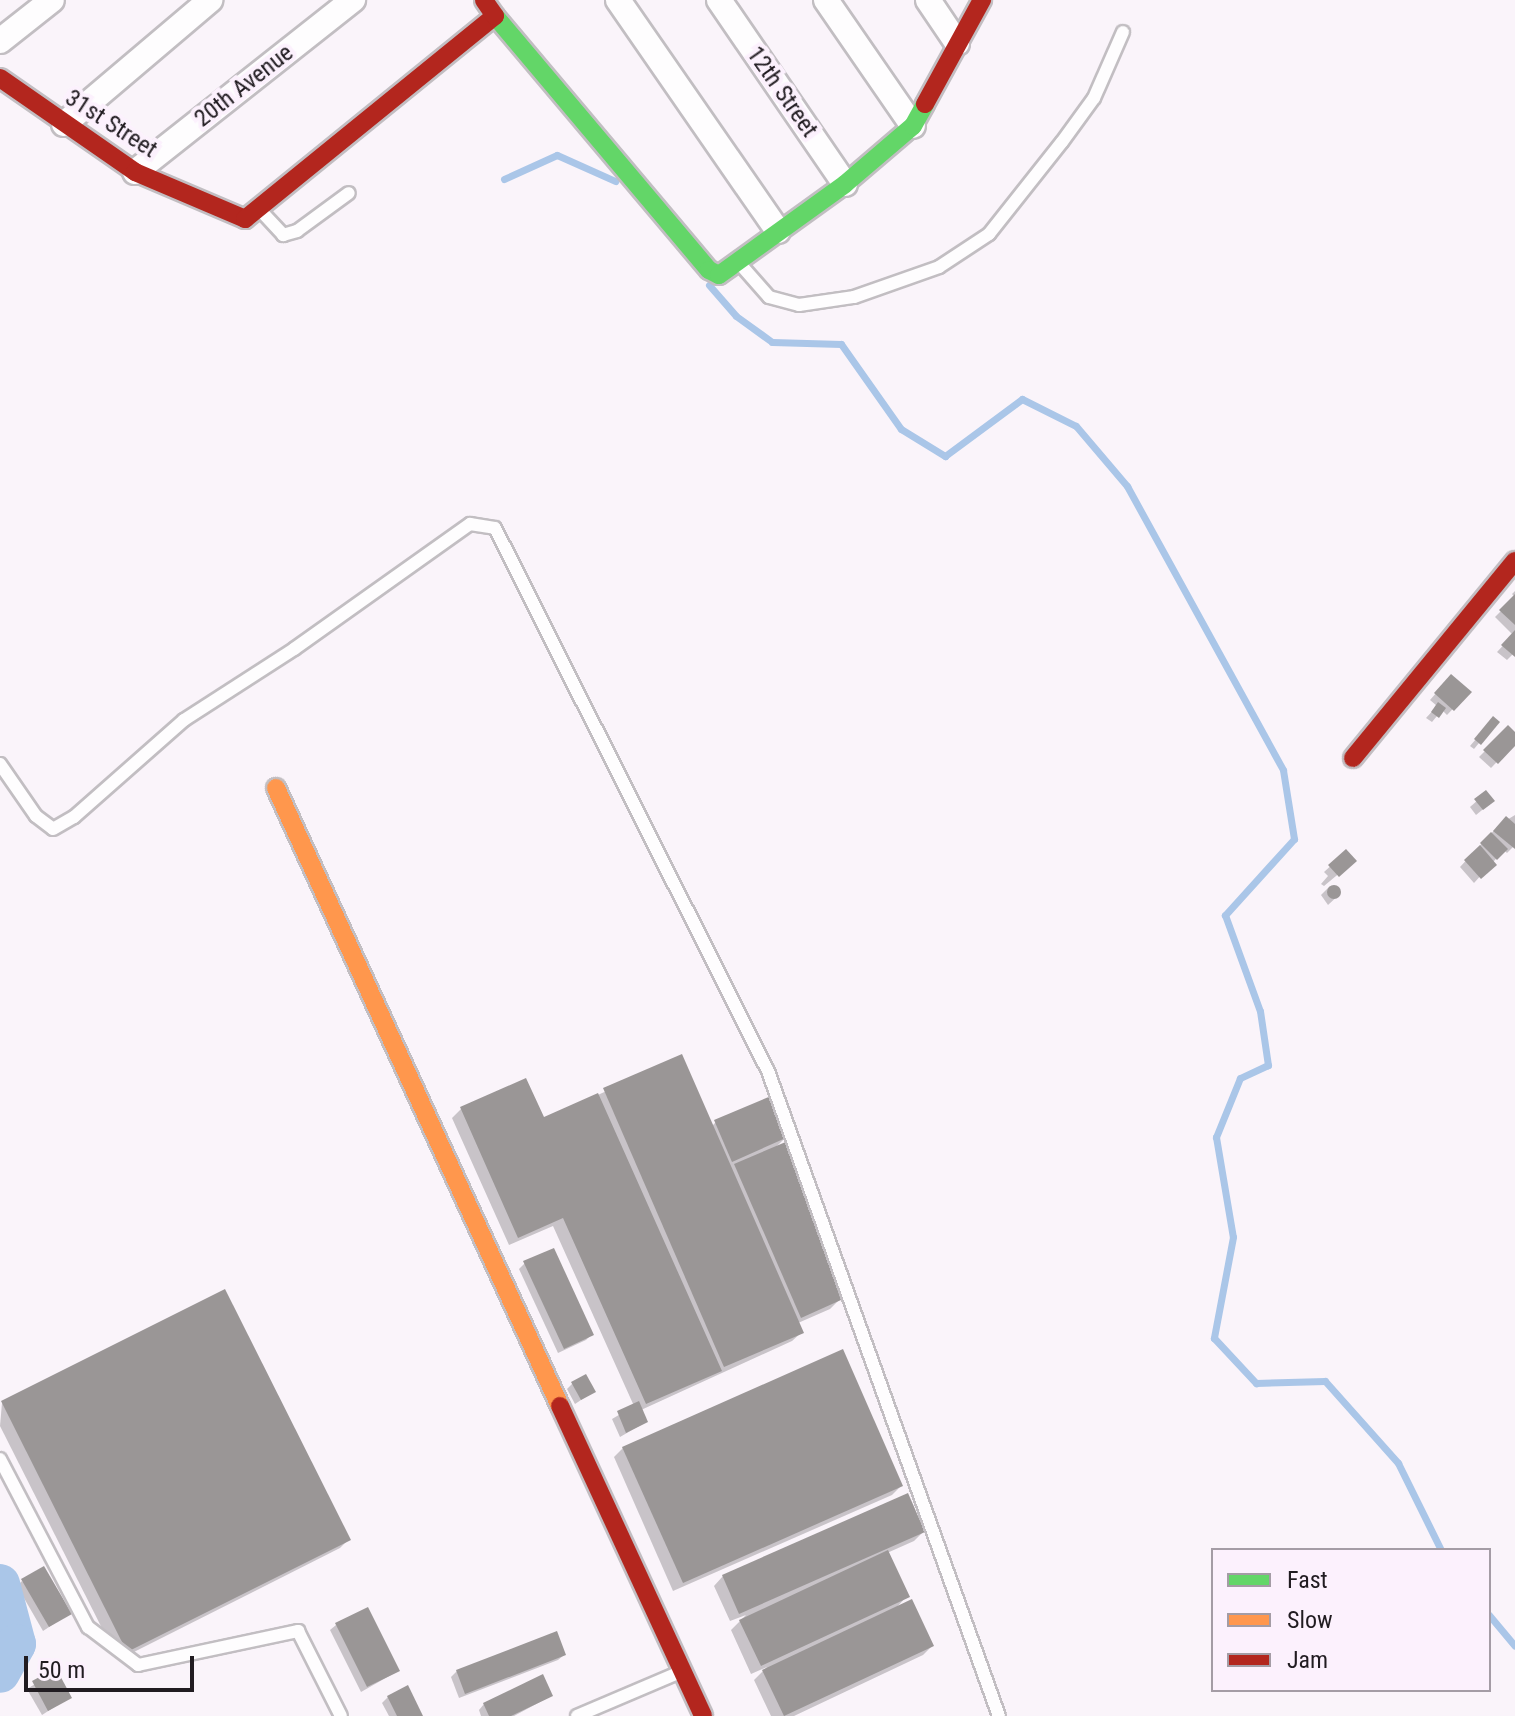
<!DOCTYPE html>
<style>
body{margin:0}
#map{position:relative;width:1515px;height:1716px;overflow:hidden;background:#faf4fa;font-family:"Roboto Condensed",sans-serif}
div>[style]{position:absolute}
.shadow>*{inset:0;background:#0003}
.stream>*{height:7px;margin:-3.5px;padding:0 3.5px;transform-origin:3.5px;border-radius:3.5px;background:#aac6e8}
.river>*{height:40px;margin:-20px;padding:0 20px;transform-origin:20px;border-radius:20px;background:#aac6e8}
.building>*{inset:0;background:#9a9696}
.round{border-radius:50%}
.roads{filter:drop-shadow(2px 0 #c2bec2) drop-shadow(-2px 0 #c2bec2) drop-shadow(0 2px #c2bec2) drop-shadow(0 -2px #c2bec2)}
.lane>*{height:12px;margin:-6px;padding:0 6px;transform-origin:6px;border-radius:6px;background:#fefdfe}
.street>*{height:24px;margin:-12px;padding:0 12px;transform-origin:12px;border-radius:12px;background:#fefdfe}
.fast>*{height:18px;margin:-9px;padding:0 9px;transform-origin:9px;border-radius:9px;background:#63d668}
.slow>*{height:18px;margin:-9px;padding:0 9px;transform-origin:9px;border-radius:9px;background:#ff974d}
.jam>*{height:18px;margin:-9px;padding:0 9px;transform-origin:9px;border-radius:9px;background:#b3261e}
span{translate:-50% -50%;white-space:nowrap;text-align:center;line-height:1.15;-webkit-text-stroke:8px #fcf1fd;paint-order:stroke}
.street-label{font-size:24px;color:#211c21}
.legend{position:absolute;left:1211px;top:1548px;width:280px;height:144px;box-sizing:border-box;background:#fcf1fd;border:2px solid #a49ca5;margin:0;padding:10px 14px;list-style:none;font-size:24px;color:#211c21}
.legend li{display:flex;align-items:center;gap:16px;height:40px}
.legend b{width:40px;border:2px solid #a49ca5}
.scale{position:absolute;left:24px;top:1656px;width:170px;height:36px;box-sizing:border-box;border:4px solid #211c21;border-top:0;padding-left:10px;font-size:24px;line-height:28px;white-space:nowrap;color:#211c21;-webkit-text-stroke:6px #fcf1fd;paint-order:stroke}
</style>
<div id="map">
<div class="shadow">
<i style="clip-path:polygon(1515px 591px,1515px 652px,1507px 660px,1497px 652px,1513px 635px,1495px 617px,1515px 597px,1512px 594px)"></i>
<i style="clip-path:polygon(1451px 676px,1469px 692px,1447px 715px,1442px 710px,1432px 722px,1426px 718px,1437px 706px,1430px 700px)"></i>
<i style="clip-path:polygon(1488px 725px,1479px 743px,1474px 749px,1470px 746px)"></i>
<i style="clip-path:polygon(1508px 728px,1515px 734px,1515px 743px,1491px 768px,1479px 757px)"></i>
<i style="clip-path:polygon(1486px 793px,1487px 806px,1476px 815px,1470px 807px)"></i>
<i style="clip-path:polygon(1515px 815px,1515px 845px,1507px 853px,1504px 850px,1474px 883px,1460px 867px,1500px 824px)"></i>
<i style="clip-path:polygon(1346px 852px,1354px 861px,1324px 886px,1321px 884px,1328px 876px,1324px 872px)"></i>
<i style="clip-path:polygon(1330px 886px,1341px 893px,1328px 905px,1321px 895px)"></i>
<i style="clip-path:polygon(681px 1057px,712px 1126px,716px 1122px,786px 1137px,773px 1150px,839px 1300px,830px 1309px,798px 1323px,802px 1332px,792px 1341px,641px 1410px,646px 1422px,620px 1437px,612px 1419px,634px 1406px,553px 1226px,509px 1245px,452px 1118px,461px 1109px,525px 1081px,543px 1120px)"></i>
<i style="clip-path:polygon(525px 1263px,592px 1334px,586px 1340px,558px 1353px,519px 1269px)"></i>
<i style="clip-path:polygon(573px 1383px,593px 1392px,575px 1404px,567px 1389px)"></i>
<i style="clip-path:polygon(2px 1403px,349px 1539px,340px 1548px,118px 1660px,0 1426px)"></i>
<i style="clip-path:polygon(623px 1448px,901px 1486px,892px 1495px,673px 1591px,614px 1457px)"></i>
<i style="clip-path:polygon(923px 1532px,914px 1541px,887px 1553px,907px 1596px,896px 1608px,932px 1646px,923px 1655px,794px 1716px,771px 1716px,754px 1680px,767px 1667px,751px 1674px,731px 1630px,746px 1615px,730px 1621px,714px 1586px,723px 1576px)"></i>
<i style="clip-path:polygon(22px 1581px,69px 1614px,43px 1631px,17px 1586px)"></i>
<i style="clip-path:polygon(336px 1625px,398px 1671px,361px 1692px,330px 1630px)"></i>
<i style="clip-path:polygon(564px 1655px,558px 1660px,459px 1698px,451px 1677px,457px 1671px)"></i>
<i style="clip-path:polygon(56px 1671px,70px 1697px,42px 1715px,27px 1689px)"></i>
<i style="clip-path:polygon(551px 1696px,514px 1716px,481px 1716px,479px 1710px,484px 1704px)"></i>
<i style="clip-path:polygon(388px 1697px,421px 1716px,389px 1716px,382px 1703px)"></i>
</div>
<div class="stream">
<i style="left:504px;top:179px;width:58px;rotate:-24.4deg"></i>
<i style="left:557px;top:155px;width:64px;rotate:24.1deg"></i>
<i style="left:709px;top:285px;width:41px;rotate:48.9deg"></i>
<i style="left:736px;top:316px;width:44px;rotate:35.8deg"></i>
<i style="left:772px;top:342px;width:69px;rotate:1.7deg"></i>
<i style="left:841px;top:344px;width:104px;rotate:54.8deg"></i>
<i style="left:901px;top:429px;width:52px;rotate:31.5deg"></i>
<i style="left:945px;top:456px;width:96px;rotate:-36.5deg"></i>
<i style="left:1022px;top:399px;width:60px;rotate:26.6deg"></i>
<i style="left:1076px;top:426px;width:79px;rotate:49.6deg"></i>
<i style="left:1127px;top:486px;width:324px;rotate:61.2deg"></i>
<i style="left:1283px;top:770px;width:70px;rotate:80.9deg"></i>
<i style="left:1294px;top:839px;width:103px;rotate:132.2deg"></i>
<i style="left:1225px;top:915px;width:102px;rotate:70deg"></i>
<i style="left:1260px;top:1011px;width:55px;rotate:81.6deg"></i>
<i style="left:1268px;top:1065px;width:31px;rotate:155deg"></i>
<i style="left:1240px;top:1078px;width:64px;rotate:112.1deg"></i>
<i style="left:1216px;top:1137px;width:101px;rotate:80.4deg"></i>
<i style="left:1233px;top:1237px;width:103px;rotate:100.7deg"></i>
<i style="left:1214px;top:1338px;width:62px;rotate:47deg"></i>
<i style="left:1256px;top:1383px;width:69px;rotate:-1.7deg"></i>
<i style="left:1325px;top:1381px;width:110px;rotate:48.3deg"></i>
<i style="left:1398px;top:1463px;width:97px;rotate:63.7deg"></i>
<i style="left:1489px;top:1615px;width:40px;rotate:50deg"></i>
</div>
<div class="river">
<i style="left:0;top:1584px;width:62px;rotate:75.1deg"></i>
<i style="left:16px;top:1644px;width:33px;rotate:119deg"></i>
</div>
<div class="building">
<i style="clip-path:polygon(1515px 594px,1515px 625px,1499px 610px)"></i>
<i style="clip-path:polygon(1515px 630px,1515px 657px,1501px 645px)"></i>
<i style="clip-path:polygon(1451px 674px,1472px 692px,1454px 711px,1434px 693px)"></i>
<i style="clip-path:polygon(1438px 702px,1446px 708px,1439px 718px,1431px 712px)"></i>
<i style="clip-path:polygon(1493px 716px,1500px 722px,1481px 745px,1474px 739px)"></i>
<i style="clip-path:polygon(1508px 725px,1515px 732px,1515px 746px,1498px 764px,1483px 750px)"></i>
<i style="clip-path:polygon(1486px 790px,1495px 801px,1483px 810px,1474px 799px)"></i>
<i style="clip-path:polygon(1506px 816px,1515px 824px,1515px 849px,1493px 831px)"></i>
<i style="clip-path:polygon(1491px 832px,1508px 849px,1497px 860px,1480px 843px)"></i>
<i style="clip-path:polygon(1480px 845px,1497px 865px,1481px 879px,1464px 860px)"></i>
<i style="clip-path:polygon(1346px 849px,1357px 861px,1339px 877px,1328px 865px)"></i>
<i class="round" style="left:1327px;top:885px;width:14px;height:14px"></i>
<i style="clip-path:polygon(682px 1054px,804px 1333px,724px 1367px,603px 1088px)"></i>
<i style="clip-path:polygon(526px 1078px,544px 1117px,598px 1093px,722px 1371px,646px 1404px,563px 1218px,518px 1238px,460px 1107px)"></i>
<i style="clip-path:polygon(771px 1096px,788px 1137px,732px 1162px,714px 1120px)"></i>
<i style="clip-path:polygon(788px 1141px,841px 1300px,801px 1318px,734px 1164px)"></i>
<i style="clip-path:polygon(554px 1248px,594px 1335px,564px 1349px,523px 1261px)"></i>
<i style="clip-path:polygon(225px 1289px,351px 1540px,127px 1652px,1px 1401px)"></i>
<i style="clip-path:polygon(843px 1349px,903px 1486px,683px 1583px,622px 1447px)"></i>
<i style="clip-path:polygon(586px 1374px,596px 1392px,581px 1400px,571px 1382px)"></i>
<i style="clip-path:polygon(639px 1401px,648px 1422px,626px 1433px,617px 1411px)"></i>
<i style="clip-path:polygon(908px 1493px,925px 1532px,739px 1614px,722px 1575px)"></i>
<i style="clip-path:polygon(888px 1550px,910px 1597px,761px 1666px,739px 1620px)"></i>
<i style="clip-path:polygon(44px 1566px,72px 1614px,49px 1627px,21px 1579px)"></i>
<i style="clip-path:polygon(912px 1599px,934px 1646px,784px 1716px,762px 1670px)"></i>
<i style="clip-path:polygon(368px 1607px,400px 1671px,367px 1687px,335px 1623px)"></i>
<i style="clip-path:polygon(557px 1631px,566px 1655px,465px 1694px,456px 1670px)"></i>
<i style="clip-path:polygon(56px 1668px,72px 1698px,48px 1711px,32px 1681px)"></i>
<i style="clip-path:polygon(543px 1674px,553px 1696px,511px 1716px,489px 1716px,483px 1703px)"></i>
<i style="clip-path:polygon(408px 1685px,423px 1716px,397px 1716px,387px 1696px)"></i>
</div>
<div class="roads">
<div class="lane">
<i style="left:261px;top:211px;width:33px;rotate:47deg"></i>
<i style="left:283px;top:235px;width:15px;rotate:-16deg"></i>
<i style="left:297px;top:231px;width:64px;rotate:-36.2deg"></i>
<i style="left:740px;top:264px;width:44px;rotate:48.7deg"></i>
<i style="left:769px;top:297px;width:31px;rotate:15deg"></i>
<i style="left:799px;top:305px;width:56px;rotate:-8.3deg"></i>
<i style="left:854px;top:297px;width:90px;rotate:-19.4deg"></i>
<i style="left:939px;top:267px;width:60px;rotate:-33.4deg"></i>
<i style="left:989px;top:234px;width:117px;rotate:-51.6deg"></i>
<i style="left:1062px;top:142px;width:54px;rotate:-54deg"></i>
<i style="left:1094px;top:98px;width:72px;rotate:-66.3deg"></i>
<i style="left:0;top:764px;width:63px;rotate:55.3deg"></i>
<i style="left:36px;top:816px;width:21px;rotate:37deg"></i>
<i style="left:53px;top:829px;width:24px;rotate:-30deg"></i>
<i style="left:74px;top:817px;width:147px;rotate:-41.4deg"></i>
<i style="left:184px;top:720px;width:131px;rotate:-32.8deg"></i>
<i style="left:294px;top:649px;width:216px;rotate:-35.4deg"></i>
<i style="left:470px;top:524px;width:25px;rotate:9deg"></i>
<i style="left:495px;top:528px;width:608px;rotate:63.31deg"></i>
<i style="left:768px;top:1071px;width:685px;rotate:70.3deg"></i>
<i style="left:0;top:1459px;width:190px;rotate:62.4deg"></i>
<i style="left:88px;top:1627px;width:63px;rotate:37.2deg"></i>
<i style="left:138px;top:1665px;width:164px;rotate:-12deg"></i>
<i style="left:298px;top:1631px;width:95px;rotate:63.2deg"></i>
<i style="left:577px;top:1716px;width:112px;rotate:-23.1deg"></i>
</div>
<div class="street">
<i style="left:618px;top:0;width:281px;rotate:55.3deg"></i>
<i style="left:719px;top:0;width:223px;rotate:55.6deg"></i>
<i style="left:826px;top:0;width:153px;rotate:55.4deg"></i>
<i style="left:928px;top:0;width:52px;rotate:56deg"></i>
<i style="left:0;top:41px;width:66px;rotate:-38.3deg"></i>
<i style="left:64px;top:124px;width:192px;rotate:-40.3deg"></i>
<i style="left:135px;top:172px;width:278px;rotate:-38.3deg"></i>
</div>
<div class="fast">
<i style="left:495px;top:16px;width:332px;rotate:49.9deg"></i>
<i style="left:709px;top:270px;width:11px;rotate:27deg"></i>
<i style="left:719px;top:275px;width:155px;rotate:-35.8deg"></i>
<i style="left:845px;top:184px;width:89px;rotate:-40.5deg"></i>
<i style="left:913px;top:126px;width:25px;rotate:-61deg"></i>
</div>
<div class="slow">
<i style="left:276px;top:788px;width:680px;rotate:65.32deg"></i>
</div>
<div class="jam">
<i style="left:0;top:78px;width:165px;rotate:34.8deg"></i>
<i style="left:135px;top:172px;width:120px;rotate:23.1deg"></i>
<i style="left:245px;top:219px;width:322px;rotate:-39.1deg"></i>
<i style="left:495px;top:16px;width:19px;rotate:-125deg"></i>
<i style="left:925px;top:104px;width:119px;rotate:-61.3deg"></i>
<i style="left:1353px;top:758px;width:255px;rotate:-50.6deg"></i>
<i style="left:560px;top:1406px;width:341px;rotate:65.2deg"></i>
</div>
</div>
<div class="street-label">
<span style="left:244px;top:86px;rotate:-38deg">20th Avenue</span>
<span style="left:782px;top:92px;rotate:55deg">12th Street</span>
<span style="left:111px;top:124px;rotate:33deg">31st Street</span>
</div>
<ul class="legend">
<li><b style="height:10px;background:#63d668"></b>Fast</li>
<li><b style="height:10px;background:#ff974d"></b>Slow</li>
<li><b style="height:10px;background:#b3261e"></b>Jam</li>
</ul>
<div class="scale">50 m</div>
</div>
